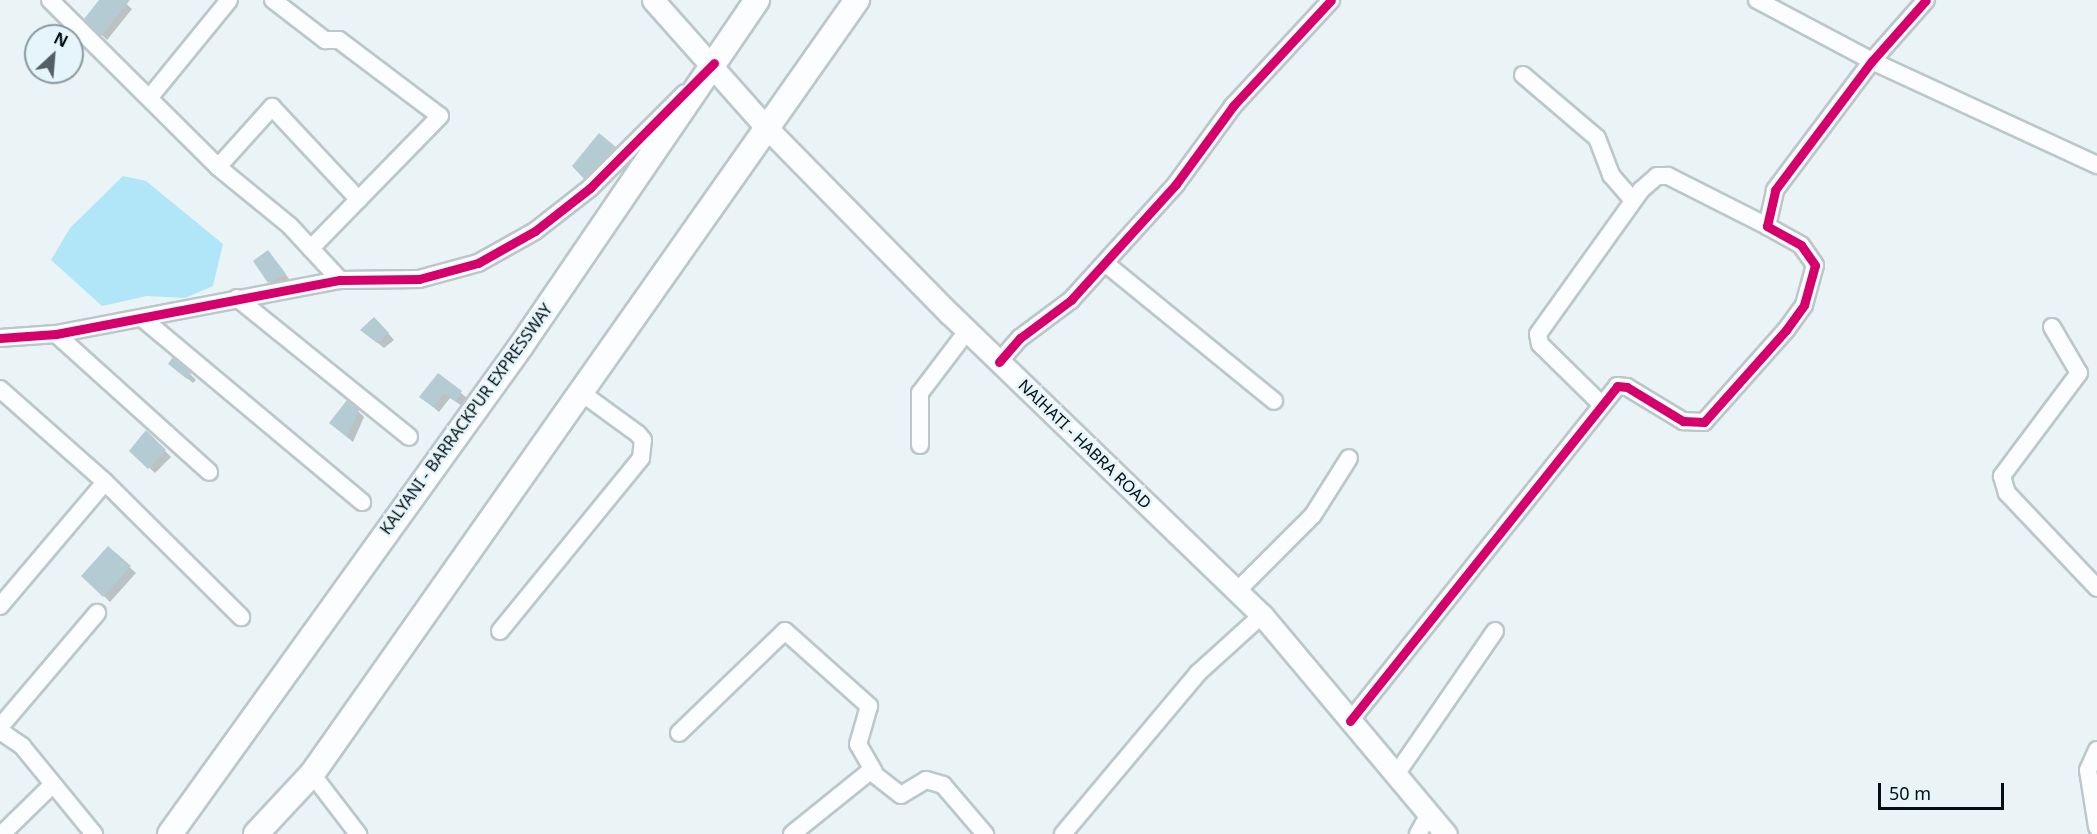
<!DOCTYPE html>
<style>
body{margin:0}
#map{position:relative;width:2097px;height:834px;overflow:hidden;background:#eaf3f6;font-family:"Noto Sans",sans-serif}
div>[style]{position:absolute}
.water>*{inset:0;background:#b1e6f9}
.shadow>*{inset:0;background:#0003}
.building>*{inset:0;background:#b5cbd3}
.roads{filter:drop-shadow(2px 0 #bcc7cb) drop-shadow(-2px 0 #bcc7cb) drop-shadow(0 2px #bcc7cb) drop-shadow(0 -2px #bcc7cb)}
.minor>*{height:16px;margin:-8px;padding:0 8px;transform-origin:8px;border-radius:8px;background:#fcfdfe}
.major>*{height:21px;margin:-10.5px;padding:0 10.5px;transform-origin:10.5px;border-radius:10.5px;background:#fcfdfe}
.highway>*{height:24px;margin:-12px;padding:0 12px;transform-origin:12px;border-radius:12px;background:#fcfdfe}
.cycleway>*{height:9px;margin:-4.5px;padding:0 4.5px;transform-origin:4.5px;border-radius:4.5px;background:#d6006c}
span{translate:-50% -50%;white-space:nowrap;text-align:center;line-height:1.15;-webkit-text-stroke:5px #e5f5fb;paint-order:stroke}
.street-label{font-size:16px;color:#020f15}
.north{position:absolute;left:24px;top:24px;width:60px;height:60px;box-sizing:border-box;background:#e5f5fb;border:2px solid #8a999f;border-radius:50%;rotate:26deg;font-size:16px;font-weight:700;line-height:24px;text-align:center;color:#020f15}
.north::after{content:'';display:block;margin:auto;width:21px;height:27px;background:#535f64;clip-path:polygon(50% 0,100% 100%,50% 72%,0 100%)}
.scale{position:absolute;left:1878px;top:783px;width:126px;height:27px;box-sizing:border-box;border:3px solid #020f15;border-top:0;padding-left:8px;font-size:18px;line-height:21px;white-space:nowrap;color:#020f15;-webkit-text-stroke:4px #e5f5fb;paint-order:stroke}
</style>
<div id="map">
<div class="water">
<i style="clip-path:polygon(123px 176px,146px 181px,223px 244px,213px 286px,185px 298px,147px 296px,102px 306px,51px 260px,70px 228px)"></i>
</div>
<div class="shadow">
<i style="clip-path:polygon(101px 0,122px 0,132px 9px,107px 40px,86px 19px)"></i>
<i style="clip-path:polygon(599px 135px,621px 154px,591px 183px,574px 166px)"></i>
<i style="clip-path:polygon(268px 252px,290px 280px,275px 288px,269px 282px)"></i>
<i style="clip-path:polygon(380px 324px,394px 340px,384px 348px,368px 335px)"></i>
<i style="clip-path:polygon(176px 369px,190px 374px,196px 380px,193px 383px)"></i>
<i style="clip-path:polygon(439px 375px,467px 398px,462px 406px,450px 398px,439px 412px,427px 402px)"></i>
<i style="clip-path:polygon(358px 411px,364px 417px,353px 442px,337px 429px)"></i>
<i style="clip-path:polygon(147px 433px,171px 457px,155px 473px,131px 451px)"></i>
<i style="clip-path:polygon(108px 548px,136px 573px,110px 602px,83px 576px)"></i>
</div>
<div class="building">
<i style="clip-path:polygon(99px 0,130px 0,101px 36px,84px 19px)"></i>
<i style="clip-path:polygon(599px 133px,616px 147px,584px 179px,572px 166px)"></i>
<i style="clip-path:polygon(268px 250px,286px 274px,268px 283px,253px 261px)"></i>
<i style="clip-path:polygon(374px 317px,389px 333px,377px 343px,360px 330px)"></i>
<i style="clip-path:polygon(173px 357px,191px 373px,187px 379px,168px 364px)"></i>
<i style="clip-path:polygon(438px 373px,462px 391px,455px 401px,444px 393px,433px 407px,419px 397px)"></i>
<i style="clip-path:polygon(347px 400px,359px 410px,347px 437px,329px 423px)"></i>
<i style="clip-path:polygon(146px 430px,166px 450px,148px 469px,129px 451px)"></i>
<i style="clip-path:polygon(108px 546px,131px 566px,103px 597px,81px 576px)"></i>
</div>
<div class="roads">
<div class="minor">
<i style="left:50px;top:0;width:237px;rotate:44.8deg"></i>
<i style="left:218px;top:167px;width:93px;rotate:39.3deg"></i>
<i style="left:290px;top:226px;width:74px;rotate:47.2deg"></i>
<i style="left:273px;top:0;width:66px;rotate:37.6deg"></i>
<i style="left:325px;top:40px;width:14px"></i>
<i style="left:339px;top:40px;width:126px;rotate:37deg"></i>
<i style="left:440px;top:116px;width:185px;rotate:134.3deg"></i>
<i style="left:1757px;top:0;width:130px;rotate:27.9deg"></i>
<i style="left:1872px;top:61px;width:248px;rotate:24.8deg"></i>
<i style="left:1523px;top:75px;width:97px;rotate:40.4deg"></i>
<i style="left:1597px;top:138px;width:40px;rotate:69deg"></i>
<i style="left:1611px;top:175px;width:33px;rotate:49deg"></i>
<i style="left:150px;top:97px;width:125px;rotate:-50.8deg"></i>
<i style="left:218px;top:167px;width:81px;rotate:-48deg"></i>
<i style="left:272px;top:107px;width:127px;rotate:46.9deg"></i>
<i style="left:1105px;top:263px;width:218px;rotate:39.2deg"></i>
<i style="left:237px;top:298px;width:221px;rotate:38.9deg"></i>
<i style="left:142px;top:318px;width:287px;rotate:39.9deg"></i>
<i style="left:2052px;top:327px;width:53px;rotate:59.6deg"></i>
<i style="left:2079px;top:373px;width:129px;rotate:126.8deg"></i>
<i style="left:2002px;top:476px;width:18px;rotate:74deg"></i>
<i style="left:2007px;top:493px;width:131px;rotate:46.5deg"></i>
<i style="left:56px;top:334px;width:206px;rotate:42deg"></i>
<i style="left:0;top:338px;width:56px;rotate:-4.1deg"></i>
<i style="left:56px;top:334px;width:289px;rotate:-10.8deg"></i>
<i style="left:340px;top:280px;width:79px;rotate:-0.7deg"></i>
<i style="left:419px;top:279px;width:61px;rotate:-15.2deg"></i>
<i style="left:478px;top:263px;width:65px;rotate:-29.3deg"></i>
<i style="left:535px;top:231px;width:70px;rotate:-38deg"></i>
<i style="left:590px;top:188px;width:134px;rotate:-45deg"></i>
<i style="left:999px;top:362px;width:32px;rotate:-49deg"></i>
<i style="left:1020px;top:338px;width:64px;rotate:-36.7deg"></i>
<i style="left:1071px;top:300px;width:156px;rotate:-47.8deg"></i>
<i style="left:1176px;top:184px;width:97px;rotate:-53.8deg"></i>
<i style="left:1233px;top:106px;width:144px;rotate:-47.2deg"></i>
<i style="left:0;top:389px;width:140px;rotate:41.5deg"></i>
<i style="left:105px;top:482px;width:192px;rotate:44.8deg"></i>
<i style="left:1601px;top:404px;width:86px;rotate:-135.5deg"></i>
<i style="left:1540px;top:344px;width:10px;rotate:-101deg"></i>
<i style="left:1538px;top:334px;width:177px;rotate:-54.4deg"></i>
<i style="left:1641px;top:190px;width:21px;rotate:-41deg"></i>
<i style="left:1657px;top:176px;width:11px"></i>
<i style="left:1668px;top:176px;width:111px;rotate:26.8deg"></i>
<i style="left:920px;top:445px;width:52px;rotate:-90deg"></i>
<i style="left:920px;top:393px;width:78px;rotate:-52.8deg"></i>
<i style="left:1237px;top:591px;width:107px;rotate:-45deg"></i>
<i style="left:1313px;top:515px;width:67px;rotate:-57.7deg"></i>
<i style="left:0;top:606px;width:162px;rotate:-49.7deg"></i>
<i style="left:500px;top:631px;width:223px;rotate:-50.8deg"></i>
<i style="left:641px;top:458px;width:18px;rotate:-84deg"></i>
<i style="left:643px;top:440px;width:8px;rotate:-130deg"></i>
<i style="left:638px;top:434px;width:73px;rotate:-143.9deg"></i>
<i style="left:1350px;top:721px;width:428px;rotate:-51.4deg"></i>
<i style="left:1617px;top:386px;width:10px;rotate:6deg"></i>
<i style="left:1627px;top:387px;width:66px;rotate:31.3deg"></i>
<i style="left:1683px;top:421px;width:21px;rotate:3deg"></i>
<i style="left:1704px;top:422px;width:123px;rotate:-48.3deg"></i>
<i style="left:1786px;top:330px;width:31px;rotate:-54deg"></i>
<i style="left:1804px;top:305px;width:41px;rotate:-74.6deg"></i>
<i style="left:1815px;top:265px;width:24px;rotate:-125deg"></i>
<i style="left:1801px;top:245px;width:39px;rotate:-151deg"></i>
<i style="left:1767px;top:226px;width:37px;rotate:-77deg"></i>
<i style="left:1775px;top:190px;width:161px;rotate:-53.1deg"></i>
<i style="left:1872px;top:61px;width:81px;rotate:-48.5deg"></i>
<i style="left:0;top:727px;width:150px;rotate:-49.6deg"></i>
<i style="left:0;top:731px;width:27px;rotate:34deg"></i>
<i style="left:22px;top:746px;width:114px;rotate:50.7deg"></i>
<i style="left:679px;top:733px;width:147px;rotate:-43.9deg"></i>
<i style="left:785px;top:631px;width:113px;rotate:41.8deg"></i>
<i style="left:869px;top:706px;width:40px;rotate:106deg"></i>
<i style="left:858px;top:744px;width:32px;rotate:60deg"></i>
<i style="left:2097px;top:750px;width:22px;rotate:114deg"></i>
<i style="left:2088px;top:770px;width:58px;rotate:81deg"></i>
<i style="left:312px;top:774px;width:76px;rotate:52.5deg"></i>
<i style="left:1395px;top:776px;width:176px;rotate:-55.4deg"></i>
<i style="left:2px;top:834px;width:70px;rotate:-44.4deg"></i>
<i style="left:792px;top:834px;width:100px;rotate:-38.9deg"></i>
<i style="left:870px;top:771px;width:39px;rotate:38deg"></i>
<i style="left:901px;top:795px;width:29px;rotate:-31deg"></i>
<i style="left:926px;top:780px;width:18px;rotate:16deg"></i>
<i style="left:943px;top:785px;width:65px;rotate:49.4deg"></i>
<i style="left:1063px;top:834px;width:210px;rotate:-50deg"></i>
<i style="left:1198px;top:673px;width:86px;rotate:-42.2deg"></i>
<i style="left:1418px;top:834px;width:21px;rotate:-61deg"></i>
</div>
<div class="major">
<i style="left:653px;top:0;width:169px;rotate:48.4deg"></i>
<i style="left:765px;top:126px;width:264px;rotate:45.5deg"></i>
<i style="left:950px;top:314px;width:434px;rotate:44deg"></i>
<i style="left:1262px;top:615px;width:286px;rotate:50deg"></i>
</div>
<div class="highway">
<i style="left:170px;top:834px;width:601px;rotate:-54.27deg"></i>
<i style="left:521px;top:346px;width:419px;rotate:-55.7deg"></i>
<i style="left:256px;top:834px;width:82px;rotate:-47deg"></i>
<i style="left:312px;top:774px;width:947px;rotate:-54.85deg"></i>
</div>
</div>
<div class="cycleway">
<i style="left:0;top:338px;width:56px;rotate:-4.1deg"></i>
<i style="left:56px;top:334px;width:289px;rotate:-10.8deg"></i>
<i style="left:340px;top:280px;width:79px;rotate:-0.7deg"></i>
<i style="left:419px;top:279px;width:61px;rotate:-15.2deg"></i>
<i style="left:478px;top:263px;width:65px;rotate:-29.3deg"></i>
<i style="left:535px;top:231px;width:70px;rotate:-38deg"></i>
<i style="left:590px;top:188px;width:176px;rotate:-45.2deg"></i>
<i style="left:999px;top:362px;width:32px;rotate:-49deg"></i>
<i style="left:1020px;top:338px;width:64px;rotate:-36.7deg"></i>
<i style="left:1071px;top:300px;width:156px;rotate:-47.8deg"></i>
<i style="left:1176px;top:184px;width:97px;rotate:-53.8deg"></i>
<i style="left:1233px;top:106px;width:144px;rotate:-47.2deg"></i>
<i style="left:1350px;top:721px;width:428px;rotate:-51.4deg"></i>
<i style="left:1617px;top:386px;width:10px;rotate:6deg"></i>
<i style="left:1627px;top:387px;width:66px;rotate:31.3deg"></i>
<i style="left:1683px;top:421px;width:21px;rotate:3deg"></i>
<i style="left:1704px;top:422px;width:123px;rotate:-48.3deg"></i>
<i style="left:1786px;top:330px;width:31px;rotate:-54deg"></i>
<i style="left:1804px;top:305px;width:41px;rotate:-74.6deg"></i>
<i style="left:1815px;top:265px;width:24px;rotate:-125deg"></i>
<i style="left:1801px;top:245px;width:39px;rotate:-151deg"></i>
<i style="left:1767px;top:226px;width:37px;rotate:-77deg"></i>
<i style="left:1775px;top:190px;width:161px;rotate:-53.1deg"></i>
<i style="left:1872px;top:61px;width:81px;rotate:-48.5deg"></i>
</div>
<div class="street-label">
<span style="left:466px;top:419px;rotate:-54deg">KALYANI - BARRACKPUR EXPRESSWAY</span>
<span style="left:1085px;top:444px;rotate:44deg">NAIHATI - HABRA ROAD</span>
</div>
<div class="north">N</div>
<div class="scale">50 m</div>
</div>
